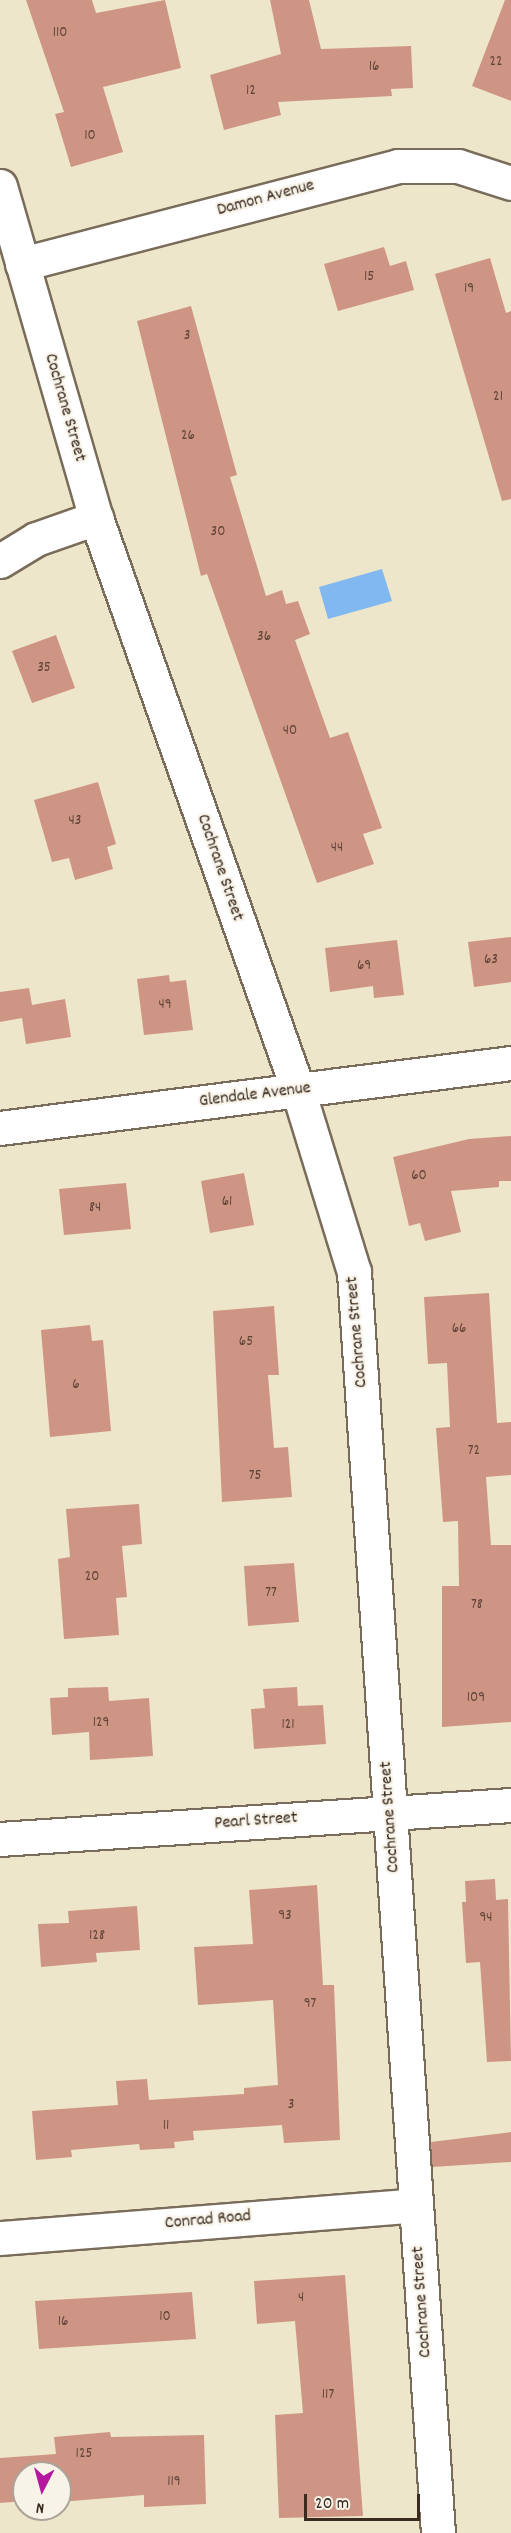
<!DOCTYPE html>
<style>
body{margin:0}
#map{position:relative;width:511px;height:2533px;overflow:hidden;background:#eee6ca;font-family:Dekko,sans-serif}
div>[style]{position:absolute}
.water>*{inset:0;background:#81b8f0}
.building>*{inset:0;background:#ce9584}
.roads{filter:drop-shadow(2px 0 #7a6c5a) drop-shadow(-2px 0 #7a6c5a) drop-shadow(0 2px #7a6c5a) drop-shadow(0 -2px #7a6c5a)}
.minor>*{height:33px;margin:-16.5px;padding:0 16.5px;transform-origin:16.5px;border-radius:16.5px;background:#fff}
span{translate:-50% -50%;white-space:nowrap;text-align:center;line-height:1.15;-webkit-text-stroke:4.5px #f7f3e8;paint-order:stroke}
.number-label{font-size:15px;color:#604538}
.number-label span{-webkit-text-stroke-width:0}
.street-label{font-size:18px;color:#3b2a1e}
.north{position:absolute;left:12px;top:2461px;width:60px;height:60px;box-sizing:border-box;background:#f7f3e8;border:2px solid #aca397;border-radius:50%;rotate:186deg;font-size:16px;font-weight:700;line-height:24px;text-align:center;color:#3b2a1e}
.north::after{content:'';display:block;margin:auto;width:21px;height:27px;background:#b5179e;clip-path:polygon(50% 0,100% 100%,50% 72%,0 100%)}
.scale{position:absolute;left:304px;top:2494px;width:116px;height:27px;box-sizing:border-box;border:3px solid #3b2a1e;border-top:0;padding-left:8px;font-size:18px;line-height:21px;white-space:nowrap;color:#3b2a1e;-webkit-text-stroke:4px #f7f3e8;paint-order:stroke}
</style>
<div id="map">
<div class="water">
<i style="clip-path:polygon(382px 569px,392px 601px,328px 619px,319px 587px)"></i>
</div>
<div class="building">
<i style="clip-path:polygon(26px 0,92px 0,96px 13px,165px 0,181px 68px,103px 87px,123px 152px,71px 167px,55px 114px,64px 112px)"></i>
<i style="clip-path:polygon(270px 0,309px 0,321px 49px,411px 46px,413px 88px,391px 89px,392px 96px,278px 102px,281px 115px,224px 130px,210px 75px,281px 54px)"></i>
<i style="clip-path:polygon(505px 0,511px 0,511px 101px,472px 86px)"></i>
<i style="clip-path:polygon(384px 247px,390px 266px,406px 261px,414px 290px,338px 311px,324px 264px)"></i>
<i style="clip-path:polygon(490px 258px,506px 313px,511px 311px,511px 499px,502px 501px,435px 274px)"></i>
<i style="clip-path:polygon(191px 306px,237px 475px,230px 477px,266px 596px,282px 590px,286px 604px,298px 601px,310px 634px,295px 640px,330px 738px,348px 732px,382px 828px,363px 834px,374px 864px,317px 883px,207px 574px,201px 576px,137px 321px)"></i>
<i style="clip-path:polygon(56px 635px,75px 688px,32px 703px,12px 651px)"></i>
<i style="clip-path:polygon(98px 782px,116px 844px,107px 847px,113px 869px,75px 880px,69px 858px,52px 862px,34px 800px)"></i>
<i style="clip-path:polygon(511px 937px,511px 982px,474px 987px,468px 942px)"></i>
<i style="clip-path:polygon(397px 940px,404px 995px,374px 998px,373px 986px,330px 992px,325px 948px)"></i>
<i style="clip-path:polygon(169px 975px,170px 982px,186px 980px,193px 1030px,144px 1035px,137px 979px)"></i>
<i style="clip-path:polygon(29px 988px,32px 1005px,65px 999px,71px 1037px,26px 1044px,22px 1018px,0 1022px,0 992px)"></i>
<i style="clip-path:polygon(511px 1136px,511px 1181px,499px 1181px,499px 1187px,451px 1191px,461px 1232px,425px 1241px,420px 1223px,409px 1226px,393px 1157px,469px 1139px)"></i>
<i style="clip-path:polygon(244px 1173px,254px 1225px,210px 1233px,201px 1181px)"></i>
<i style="clip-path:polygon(126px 1183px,131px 1229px,64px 1235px,59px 1189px)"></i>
<i style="clip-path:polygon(489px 1293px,497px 1423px,511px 1422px,511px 1475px,486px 1477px,491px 1545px,511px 1545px,511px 1722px,442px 1727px,442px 1586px,459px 1586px,458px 1521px,443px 1522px,436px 1428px,450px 1427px,447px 1363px,428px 1364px,424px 1297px)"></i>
<i style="clip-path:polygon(274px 1306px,279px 1375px,268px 1375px,274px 1448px,288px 1447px,292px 1497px,222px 1502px,213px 1311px)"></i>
<i style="clip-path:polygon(90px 1325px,92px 1341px,103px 1340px,111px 1431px,50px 1437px,41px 1330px)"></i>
<i style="clip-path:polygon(139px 1504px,142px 1544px,122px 1546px,127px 1597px,116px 1598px,119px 1635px,64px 1639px,58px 1559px,70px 1557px,66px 1509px)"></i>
<i style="clip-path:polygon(294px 1563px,299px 1622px,248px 1626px,244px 1566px)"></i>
<i style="clip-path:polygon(108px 1687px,109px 1701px,149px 1698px,153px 1756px,90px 1760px,89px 1732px,52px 1735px,50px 1698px,68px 1697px,68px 1688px)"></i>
<i style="clip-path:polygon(297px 1687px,298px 1706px,323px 1705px,326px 1744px,254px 1749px,251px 1709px,265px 1708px,263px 1689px)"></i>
<i style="clip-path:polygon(495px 1879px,496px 1900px,508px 1899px,511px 2061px,487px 2062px,480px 1962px,466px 1963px,462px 1902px,466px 1902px,465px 1881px)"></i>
<i style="clip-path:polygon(317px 1885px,323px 1985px,334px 1985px,340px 2140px,284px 2143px,282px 2125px,193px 2131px,194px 2140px,174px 2142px,175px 2148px,140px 2150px,139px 2144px,71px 2150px,72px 2157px,36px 2160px,32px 2111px,118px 2105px,116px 2081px,147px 2079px,149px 2100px,244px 2094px,244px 2088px,278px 2085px,273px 2000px,198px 2005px,194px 1947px,253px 1944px,249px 1890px)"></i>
<i style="clip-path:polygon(137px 1906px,140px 1950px,96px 1953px,97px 1962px,41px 1967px,38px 1924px,69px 1923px,68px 1911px)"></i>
<i style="clip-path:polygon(511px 2132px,511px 2162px,432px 2167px,431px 2142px)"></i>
<i style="clip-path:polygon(345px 2275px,363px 2516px,279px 2518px,275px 2415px,303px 2413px,295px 2321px,257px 2324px,254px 2281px)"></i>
<i style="clip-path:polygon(192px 2292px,196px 2339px,39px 2349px,35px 2301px)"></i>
<i style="clip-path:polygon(110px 2432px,111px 2437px,204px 2435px,206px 2504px,144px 2507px,144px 2495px,60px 2502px,60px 2473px,24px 2473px,24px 2501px,0 2503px,0 2458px,56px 2454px,54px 2437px)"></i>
</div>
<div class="roads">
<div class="minor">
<i style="left:0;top:186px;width:346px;rotate:73.9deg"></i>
<i style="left:96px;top:518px;width:607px;rotate:70.55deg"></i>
<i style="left:298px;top:1090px;width:190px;rotate:72.9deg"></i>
<i style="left:354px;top:1272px;width:1264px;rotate:86.19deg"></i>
<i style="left:22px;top:264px;width:389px;rotate:-14.6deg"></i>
<i style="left:398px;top:166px;width:60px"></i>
<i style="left:458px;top:166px;width:56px;rotate:17.8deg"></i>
<i style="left:0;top:561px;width:42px;rotate:-31.4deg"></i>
<i style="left:36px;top:539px;width:64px;rotate:-19.3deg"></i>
<i style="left:0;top:1128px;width:515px;rotate:-7.25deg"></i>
<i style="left:0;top:1839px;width:512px;rotate:-3.81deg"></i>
<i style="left:0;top:2238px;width:417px;rotate:-4.5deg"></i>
</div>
</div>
<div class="number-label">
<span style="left:60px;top:34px">110</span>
<span style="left:496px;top:63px">22</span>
<span style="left:374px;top:68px">16</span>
<span style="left:251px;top:92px">12</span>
<span style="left:90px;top:137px">10</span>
<span style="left:369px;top:278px">15</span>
<span style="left:469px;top:290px">19</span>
<span style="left:187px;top:337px">3</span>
<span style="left:498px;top:398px">21</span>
<span style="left:188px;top:437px">26</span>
<span style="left:218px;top:533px">30</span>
<span style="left:264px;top:638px">36</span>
<span style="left:44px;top:669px">35</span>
<span style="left:290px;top:732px">40</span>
<span style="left:75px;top:822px">43</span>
<span style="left:337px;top:849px">44</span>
<span style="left:491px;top:961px">63</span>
<span style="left:364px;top:967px">69</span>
<span style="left:165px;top:1006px">49</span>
<span style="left:419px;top:1177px">60</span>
<span style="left:227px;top:1203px">61</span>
<span style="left:95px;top:1209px">84</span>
<span style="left:459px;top:1330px">66</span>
<span style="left:246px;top:1343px">65</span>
<span style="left:76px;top:1386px">6</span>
<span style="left:474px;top:1452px">72</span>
<span style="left:255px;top:1477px">75</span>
<span style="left:92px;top:1578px">20</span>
<span style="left:271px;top:1594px">77</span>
<span style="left:477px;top:1606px">78</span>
<span style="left:476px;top:1699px">109</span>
<span style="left:101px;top:1724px">129</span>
<span style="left:288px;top:1726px">121</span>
<span style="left:285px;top:1917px">93</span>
<span style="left:486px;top:1919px">94</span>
<span style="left:97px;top:1937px">128</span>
<span style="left:310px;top:2005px">97</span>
<span style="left:291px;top:2106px">3</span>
<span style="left:166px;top:2127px">11</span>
<span style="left:301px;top:2299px">4</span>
<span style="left:165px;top:2318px">10</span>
<span style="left:63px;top:2323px">16</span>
<span style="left:328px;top:2396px">117</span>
<span style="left:84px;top:2455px">125</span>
<span style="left:174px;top:2483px">119</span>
</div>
<div class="street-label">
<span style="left:266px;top:199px;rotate:-15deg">Damon Avenue</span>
<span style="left:64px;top:408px;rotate:74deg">Cochrane Street</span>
<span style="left:219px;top:868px;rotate:71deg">Cochrane Street</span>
<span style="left:255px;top:1096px;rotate:-7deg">Glendale Avenue</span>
<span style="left:358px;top:1332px;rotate:-95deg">Cochrane Street</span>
<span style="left:391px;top:1817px;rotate:-94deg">Cochrane Street</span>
<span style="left:256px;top:1822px;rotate:-4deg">Pearl Street</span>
<span style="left:208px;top:2221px;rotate:-5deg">Conrad Road</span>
<span style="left:423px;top:2302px;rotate:-94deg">Cochrane Street</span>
</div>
<div class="north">N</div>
<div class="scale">20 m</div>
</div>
